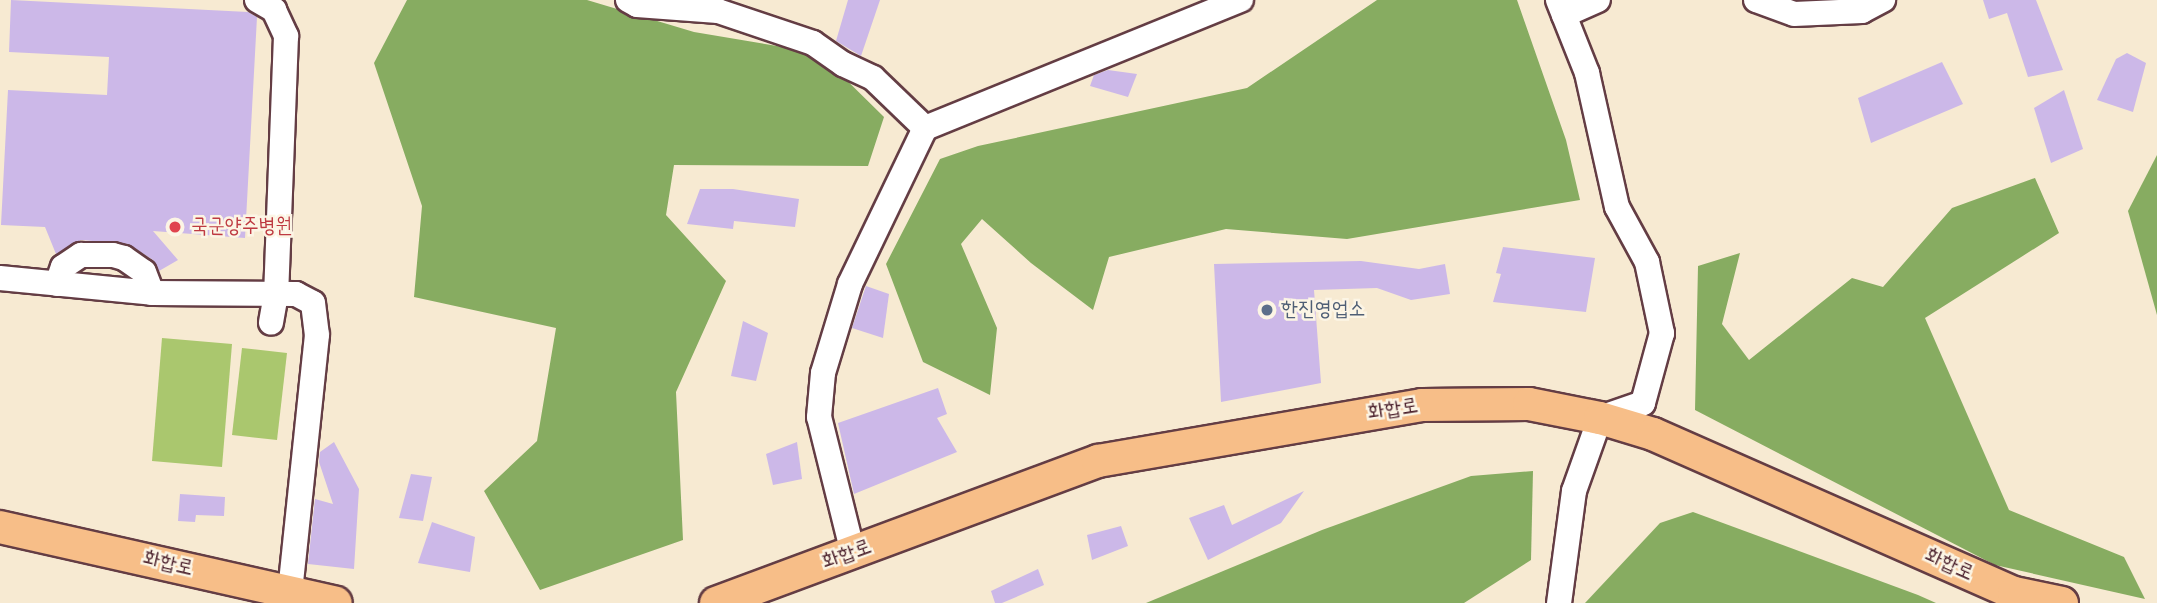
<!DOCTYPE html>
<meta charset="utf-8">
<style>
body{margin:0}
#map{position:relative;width:2157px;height:603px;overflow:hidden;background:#f7ead2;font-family:Kalam,"Poor Story",sans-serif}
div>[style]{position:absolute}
.green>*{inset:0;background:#aac76e}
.forest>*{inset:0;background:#87ac61}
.building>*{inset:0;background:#ccb8e8}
.roads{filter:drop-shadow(2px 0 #643d44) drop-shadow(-2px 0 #643d44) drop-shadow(0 2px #643d44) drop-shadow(0 -2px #643d44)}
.minor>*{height:24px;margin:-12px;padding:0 12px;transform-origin:12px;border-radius:12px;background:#fff}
.major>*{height:32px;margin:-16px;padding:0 16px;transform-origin:16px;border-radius:16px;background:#f7be88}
.dots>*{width:19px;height:19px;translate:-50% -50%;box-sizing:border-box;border:4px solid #fcf5e5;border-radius:50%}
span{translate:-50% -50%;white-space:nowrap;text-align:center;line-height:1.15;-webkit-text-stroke:5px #fcf5e5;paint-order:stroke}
.health-label{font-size:21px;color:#be3a42}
.left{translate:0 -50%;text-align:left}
.service-label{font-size:21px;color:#4e5e75}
.street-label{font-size:21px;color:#4a1f2b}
</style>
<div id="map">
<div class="green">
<i style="clip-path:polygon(162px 338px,232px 344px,222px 467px,152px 461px)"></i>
<i style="clip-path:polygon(242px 348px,287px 353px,277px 440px,232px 435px)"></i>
</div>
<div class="forest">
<i style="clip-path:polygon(407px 0,587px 0,694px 32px,819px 53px,884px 117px,868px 166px,674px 165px,666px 215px,726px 281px,676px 392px,683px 540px,540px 590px,484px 491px,537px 441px,556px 328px,414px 297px,422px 206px,374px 63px)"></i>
<i style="clip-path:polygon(1377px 0,1517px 0,1566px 140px,1580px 200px,1347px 239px,1226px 229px,1109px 257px,1093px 310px,1031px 263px,982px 219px,961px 244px,997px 328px,990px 395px,923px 362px,886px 264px,940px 159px,978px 146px,1247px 88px)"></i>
<i style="clip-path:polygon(2157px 155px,2157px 315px,2128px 211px)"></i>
<i style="clip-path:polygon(2035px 178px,2059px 233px,1925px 318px,2009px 510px,2124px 557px,2145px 599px,1995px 565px,1695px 410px,1698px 266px,1740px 253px,1722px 324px,1749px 360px,1852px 278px,1883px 287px,1952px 208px)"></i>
<i style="clip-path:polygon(1533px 471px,1531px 560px,1464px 603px,1146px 603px,1322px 530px,1471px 476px)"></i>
<i style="clip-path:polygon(1693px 512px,1918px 595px,1936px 603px,1585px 603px,1660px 523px)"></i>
</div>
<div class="building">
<i style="clip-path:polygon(11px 0,248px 12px,257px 17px,245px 238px,153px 231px,178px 260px,159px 271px,153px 260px,128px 244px,81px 240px,56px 254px,45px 227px,1px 225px,8px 90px,107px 95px,109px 57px,9px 52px)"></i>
<i style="clip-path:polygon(848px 0,880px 0,861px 56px,836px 41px)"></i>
<i style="clip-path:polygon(1983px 0,2036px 0,2063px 70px,2028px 77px,2007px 13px,1989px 19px)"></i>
<i style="clip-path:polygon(2127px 53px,2146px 63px,2133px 112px,2097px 100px,2116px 59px)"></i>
<i style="clip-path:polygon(1942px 62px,1963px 104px,1871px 143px,1858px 98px)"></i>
<i style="clip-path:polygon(1108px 70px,1137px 74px,1128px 97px,1090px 86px,1094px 75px)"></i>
<i style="clip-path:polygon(2064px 90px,2083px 149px,2051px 163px,2034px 108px)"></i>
<i style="clip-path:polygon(700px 189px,733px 189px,799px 199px,795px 227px,734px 221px,733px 229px,687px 224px)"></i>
<i style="clip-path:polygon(1503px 247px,1595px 258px,1586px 312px,1493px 302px,1501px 274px,1496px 273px)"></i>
<i style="clip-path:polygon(1361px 261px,1419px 269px,1445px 264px,1450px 294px,1411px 300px,1377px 288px,1314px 290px,1321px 383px,1221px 402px,1214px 264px)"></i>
<i style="clip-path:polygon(866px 286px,889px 294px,883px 338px,852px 328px)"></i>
<i style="clip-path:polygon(743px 321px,768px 333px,756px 381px,731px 376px)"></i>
<i style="clip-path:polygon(938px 388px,947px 414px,937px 418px,957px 452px,854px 494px,838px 423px)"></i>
<i style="clip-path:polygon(334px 442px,359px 489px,354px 569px,308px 564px,315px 499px,333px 504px,319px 462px,320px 452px)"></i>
<i style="clip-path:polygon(797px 442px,802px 479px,773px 485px,766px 454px)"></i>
<i style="clip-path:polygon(411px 474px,432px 477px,423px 521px,399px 518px)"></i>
<i style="clip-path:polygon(1304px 491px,1281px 523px,1208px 560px,1189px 518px,1224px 505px,1232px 525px)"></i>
<i style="clip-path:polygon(180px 494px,225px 497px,224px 516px,196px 515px,195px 522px,178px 521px)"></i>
<i style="clip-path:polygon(432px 522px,475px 537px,470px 572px,418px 563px)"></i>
<i style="clip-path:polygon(1121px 526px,1128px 546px,1092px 560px,1087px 535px)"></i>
<i style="clip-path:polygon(1038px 569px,1044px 585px,1002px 603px,995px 603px,991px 591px)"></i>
</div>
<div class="roads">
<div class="minor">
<i style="left:257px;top:0;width:20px;rotate:30deg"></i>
<i style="left:274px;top:10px;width:29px;rotate:65deg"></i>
<i style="left:286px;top:36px;width:258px;rotate:92.2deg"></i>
<i style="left:276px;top:294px;width:29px;rotate:100deg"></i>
<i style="left:628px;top:0;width:10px;rotate:29deg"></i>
<i style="left:637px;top:5px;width:81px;rotate:4.2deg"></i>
<i style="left:718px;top:11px;width:100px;rotate:18.6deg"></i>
<i style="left:813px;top:43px;width:37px;rotate:35deg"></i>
<i style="left:843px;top:64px;width:33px;rotate:25deg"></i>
<i style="left:873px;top:78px;width:72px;rotate:43.9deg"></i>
<i style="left:1558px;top:0;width:79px;rotate:68.3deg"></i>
<i style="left:1587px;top:73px;width:137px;rotate:77.4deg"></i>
<i style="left:1617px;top:207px;width:63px;rotate:61.4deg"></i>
<i style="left:1647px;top:262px;width:73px;rotate:78.1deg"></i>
<i style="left:1662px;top:333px;width:73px;rotate:105.2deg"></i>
<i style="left:1643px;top:403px;width:46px;rotate:160.8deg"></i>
<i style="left:1600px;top:418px;width:77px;rotate:109.6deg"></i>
<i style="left:1574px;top:491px;width:113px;rotate:97.6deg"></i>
<i style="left:1756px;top:0;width:40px;rotate:20.2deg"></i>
<i style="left:1794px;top:14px;width:68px;rotate:-2.5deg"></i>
<i style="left:1862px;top:11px;width:24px;rotate:-28deg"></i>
<i style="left:1564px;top:15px;width:37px;rotate:-24deg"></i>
<i style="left:0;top:278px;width:153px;rotate:5.6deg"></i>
<i style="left:152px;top:293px;width:144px;rotate:0.4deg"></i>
<i style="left:296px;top:294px;width:19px;rotate:28deg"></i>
<i style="left:313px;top:303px;width:32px;rotate:83deg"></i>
<i style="left:317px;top:335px;width:258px;rotate:96deg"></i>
<i style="left:57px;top:284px;width:18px;rotate:-71deg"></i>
<i style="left:63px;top:267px;width:22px;rotate:-34deg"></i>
<i style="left:81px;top:255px;width:32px"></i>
<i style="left:113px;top:255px;width:11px;rotate:15deg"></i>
<i style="left:124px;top:258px;width:24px;rotate:35deg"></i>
<i style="left:144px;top:272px;width:22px;rotate:69deg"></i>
<i style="left:853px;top:553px;width:140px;rotate:-104deg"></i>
<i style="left:819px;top:417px;width:44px;rotate:-84.8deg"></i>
<i style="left:823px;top:373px;width:93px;rotate:-73.1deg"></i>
<i style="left:850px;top:284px;width:173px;rotate:-64.3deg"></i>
<i style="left:925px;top:128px;width:341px;rotate:-22.1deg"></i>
</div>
<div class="major">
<i style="left:0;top:527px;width:344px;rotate:12.7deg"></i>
<i style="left:716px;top:603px;width:408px;rotate:-20.4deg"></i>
<i style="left:1098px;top:461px;width:329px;rotate:-9.8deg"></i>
<i style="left:1422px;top:405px;width:107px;rotate:-0.5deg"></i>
<i style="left:1529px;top:404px;width:72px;rotate:11.2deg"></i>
<i style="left:1600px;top:418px;width:55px;rotate:16.8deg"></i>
<i style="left:1653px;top:434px;width:394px;rotate:23.8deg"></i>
<i style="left:2014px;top:593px;width:49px;rotate:11.8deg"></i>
</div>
</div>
<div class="dots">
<i style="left:175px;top:227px;background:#e0444e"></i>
<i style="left:1267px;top:310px;background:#5c6f8a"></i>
</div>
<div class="health-label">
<span class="left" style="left:191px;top:227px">국군양주병원</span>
</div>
<div class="service-label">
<span class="left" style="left:1281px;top:310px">한진영업소</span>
</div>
<div class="street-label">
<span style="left:1393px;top:410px;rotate:-9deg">화합로</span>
<span style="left:847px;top:555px;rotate:-20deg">화합로</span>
<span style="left:168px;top:564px;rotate:13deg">화합로</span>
<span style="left:1949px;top:565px;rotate:24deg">화합로</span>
</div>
</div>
